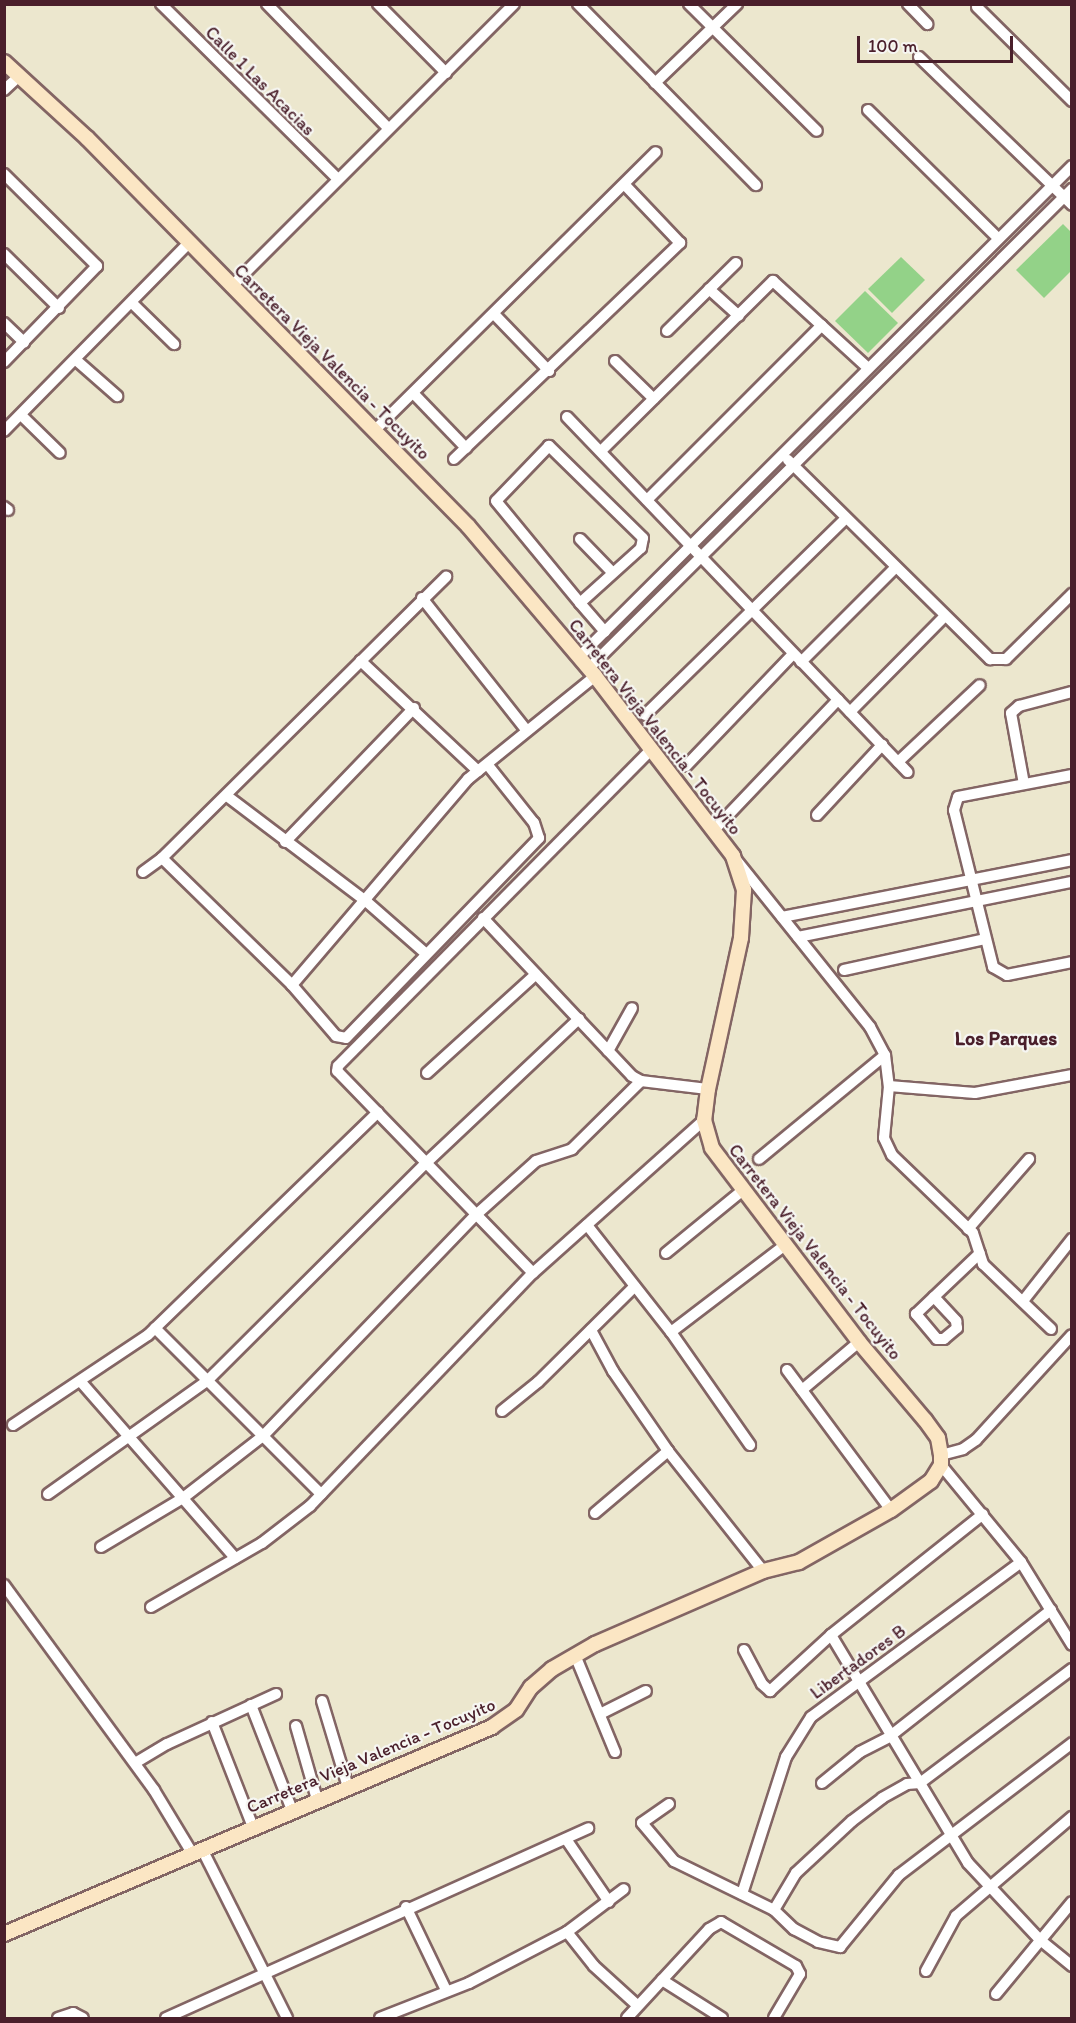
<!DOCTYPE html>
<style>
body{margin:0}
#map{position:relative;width:1076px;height:2023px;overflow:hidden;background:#ece7ce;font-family:Itim,sans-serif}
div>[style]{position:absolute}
.green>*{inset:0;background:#93d288}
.roads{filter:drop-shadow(2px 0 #836564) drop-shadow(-2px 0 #836564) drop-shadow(0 2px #836564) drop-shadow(0 -2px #836564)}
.street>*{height:10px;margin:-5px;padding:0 5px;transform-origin:5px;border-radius:5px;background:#fff}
.secondary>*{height:14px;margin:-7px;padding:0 7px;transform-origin:7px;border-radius:7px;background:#fbe6c4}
span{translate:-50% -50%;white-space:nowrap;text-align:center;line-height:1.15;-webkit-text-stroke:4.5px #f6f6f2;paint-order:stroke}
.street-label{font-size:18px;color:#4a1f2b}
.neighbourhood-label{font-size:20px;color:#4a1f2b;font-weight:700}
.frame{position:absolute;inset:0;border:6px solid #4a1f2b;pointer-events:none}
.scale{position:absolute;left:857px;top:36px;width:156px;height:27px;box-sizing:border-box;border:3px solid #4a1f2b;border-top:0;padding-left:8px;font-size:18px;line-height:21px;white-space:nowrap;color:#4a1f2b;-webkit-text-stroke:4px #f6f6f2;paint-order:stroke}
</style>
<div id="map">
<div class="green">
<i style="clip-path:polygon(1063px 224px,1071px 232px,1071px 271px,1044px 298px,1016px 270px)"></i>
<i style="clip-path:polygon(901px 257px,925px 280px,892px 313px,868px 289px)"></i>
<i style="clip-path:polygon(865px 291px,898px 323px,868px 353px,835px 321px)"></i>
</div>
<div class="roads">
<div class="street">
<i style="left:161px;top:4px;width:249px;rotate:44.7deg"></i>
<i style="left:267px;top:4px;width:173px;rotate:45.7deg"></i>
<i style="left:378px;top:4px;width:97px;rotate:45.4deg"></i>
<i style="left:578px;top:4px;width:254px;rotate:45.5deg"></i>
<i style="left:689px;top:4px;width:180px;rotate:44.8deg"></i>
<i style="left:908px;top:4px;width:28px;rotate:46deg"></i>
<i style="left:977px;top:7px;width:134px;rotate:44.7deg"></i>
<i style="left:919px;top:57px;width:213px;rotate:44deg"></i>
<i style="left:655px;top:83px;width:114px;rotate:-43.9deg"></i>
<i style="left:4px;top:90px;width:19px;rotate:-43deg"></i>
<i style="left:868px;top:110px;width:182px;rotate:44.6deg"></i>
<i style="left:4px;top:174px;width:131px;rotate:44.7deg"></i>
<i style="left:97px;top:266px;width:134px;rotate:134.1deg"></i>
<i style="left:4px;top:254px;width:77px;rotate:44.5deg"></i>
<i style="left:231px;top:287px;width:400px;rotate:-45deg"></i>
<i style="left:709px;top:289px;width:40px;rotate:42deg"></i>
<i style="left:132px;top:303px;width:59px;rotate:44.3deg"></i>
<i style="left:495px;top:315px;width:78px;rotate:46deg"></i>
<i style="left:4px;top:323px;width:28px;rotate:44deg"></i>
<i style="left:667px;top:331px;width:97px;rotate:-44.6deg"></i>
<i style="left:76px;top:360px;width:55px;rotate:41.3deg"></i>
<i style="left:615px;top:361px;width:54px;rotate:44.3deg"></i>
<i style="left:414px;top:394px;width:75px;rotate:46.1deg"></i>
<i style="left:21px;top:415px;width:54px;rotate:44.3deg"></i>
<i style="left:567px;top:417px;width:492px;rotate:46.2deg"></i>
<i style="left:375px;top:430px;width:395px;rotate:-44.7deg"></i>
<i style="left:4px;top:431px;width:262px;rotate:-45.5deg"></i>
<i style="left:601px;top:451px;width:242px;rotate:-44.7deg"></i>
<i style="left:773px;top:281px;width:127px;rotate:42.5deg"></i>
<i style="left:454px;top:459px;width:313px;rotate:-43.7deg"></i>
<i style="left:680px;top:243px;width:80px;rotate:-133.5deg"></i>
<i style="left:788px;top:460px;width:284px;rotate:44.6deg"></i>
<i style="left:990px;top:659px;width:16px"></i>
<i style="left:1006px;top:659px;width:93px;rotate:-44.6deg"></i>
<i style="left:647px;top:500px;width:247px;rotate:-45deg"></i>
<i style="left:4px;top:507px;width:5px;rotate:37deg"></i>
<i style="left:580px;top:539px;width:47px;rotate:45.9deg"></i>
<i style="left:422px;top:598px;width:169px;rotate:51.7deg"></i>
<i style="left:580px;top:603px;width:82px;rotate:-42deg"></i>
<i style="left:641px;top:548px;width:10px;rotate:-79deg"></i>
<i style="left:643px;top:538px;width:132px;rotate:-135.6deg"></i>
<i style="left:549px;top:446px;width:76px;rotate:133.9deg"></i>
<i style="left:496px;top:501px;width:132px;rotate:50.5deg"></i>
<i style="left:580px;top:603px;width:38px;rotate:49deg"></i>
<i style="left:579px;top:657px;width:696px;rotate:-44.88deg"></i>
<i style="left:361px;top:661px;width:120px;rotate:-44.7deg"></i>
<i style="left:801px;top:662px;width:134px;rotate:-45deg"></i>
<i style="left:588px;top:669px;width:682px;rotate:-44.76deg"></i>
<i style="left:850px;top:712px;width:135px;rotate:-45.3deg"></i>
<i style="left:645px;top:715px;width:279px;rotate:-44.4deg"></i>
<i style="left:898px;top:762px;width:112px;rotate:-43.2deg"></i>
<i style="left:686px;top:766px;width:155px;rotate:-46.3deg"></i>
<i style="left:478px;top:771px;width:161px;rotate:-136.8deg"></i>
<i style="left:361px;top:661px;width:280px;rotate:135.3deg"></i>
<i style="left:162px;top:858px;width:182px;rotate:44.3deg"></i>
<i style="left:292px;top:985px;width:67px;rotate:49.2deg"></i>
<i style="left:336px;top:1036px;width:10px;rotate:11deg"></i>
<i style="left:346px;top:1038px;width:278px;rotate:-46deg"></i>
<i style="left:539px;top:838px;width:16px;rotate:-108deg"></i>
<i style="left:534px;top:823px;width:75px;rotate:-128.5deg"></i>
<i style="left:1072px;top:775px;width:116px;rotate:169.1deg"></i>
<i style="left:958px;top:797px;width:14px;rotate:107deg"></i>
<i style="left:954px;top:810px;width:162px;rotate:76deg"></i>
<i style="left:993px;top:967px;width:16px;rotate:30deg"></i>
<i style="left:1007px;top:975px;width:66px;rotate:-11.3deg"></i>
<i style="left:1024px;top:784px;width:72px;rotate:-100.4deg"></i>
<i style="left:1011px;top:713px;width:11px;rotate:-41deg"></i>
<i style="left:1019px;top:706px;width:55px;rotate:-14.8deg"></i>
<i style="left:227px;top:796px;width:176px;rotate:37.1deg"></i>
<i style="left:367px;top:902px;width:77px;rotate:41.3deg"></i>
<i style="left:817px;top:815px;width:96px;rotate:-47.1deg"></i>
<i style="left:714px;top:830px;width:180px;rotate:-46.4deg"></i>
<i style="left:285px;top:842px;width:186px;rotate:-46.1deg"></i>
<i style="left:737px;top:861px;width:213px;rotate:51.3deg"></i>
<i style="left:870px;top:1027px;width:32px;rotate:62deg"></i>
<i style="left:885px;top:1055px;width:31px;rotate:83deg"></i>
<i style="left:889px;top:1086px;width:52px;rotate:95.5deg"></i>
<i style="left:884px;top:1138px;width:19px;rotate:65deg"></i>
<i style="left:892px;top:1155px;width:112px;rotate:43.9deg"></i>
<i style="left:973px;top:1233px;width:33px;rotate:72deg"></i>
<i style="left:983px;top:1264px;width:94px;rotate:43.7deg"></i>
<i style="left:143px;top:872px;width:24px;rotate:-36deg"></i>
<i style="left:782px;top:917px;width:296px;rotate:-11.1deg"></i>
<i style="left:483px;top:918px;width:217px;rotate:46.7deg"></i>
<i style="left:632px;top:1076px;width:10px;rotate:29deg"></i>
<i style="left:641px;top:1081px;width:67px;rotate:6.8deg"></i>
<i style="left:798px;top:937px;width:279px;rotate:-11.4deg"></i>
<i style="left:844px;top:970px;width:144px;rotate:-12.4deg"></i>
<i style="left:292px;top:985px;width:271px;rotate:-49.5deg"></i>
<i style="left:468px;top:779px;width:164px;rotate:-39deg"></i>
<i style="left:608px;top:1051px;width:49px;rotate:-60.8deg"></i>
<i style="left:427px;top:1073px;width:147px;rotate:-42.2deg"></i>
<i style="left:889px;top:1086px;width:86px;rotate:4.7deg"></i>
<i style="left:975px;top:1093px;width:99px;rotate:-10.5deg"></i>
<i style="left:759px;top:1159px;width:163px;rotate:-39.5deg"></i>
<i style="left:587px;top:1225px;width:136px;rotate:51.9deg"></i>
<i style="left:671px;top:1332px;width:138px;rotate:55deg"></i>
<i style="left:968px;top:1229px;width:93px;rotate:-48.9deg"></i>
<i style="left:666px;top:1253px;width:99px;rotate:-39.3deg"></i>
<i style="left:533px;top:1273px;width:281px;rotate:-134.1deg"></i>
<i style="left:337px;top:1071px;width:5px;rotate:-79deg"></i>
<i style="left:338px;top:1066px;width:445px;rotate:-45.3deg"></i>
<i style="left:934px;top:1297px;width:33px;rotate:47deg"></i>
<i style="left:956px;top:1321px;width:7px;rotate:82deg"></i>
<i style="left:957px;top:1328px;width:17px;rotate:140deg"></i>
<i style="left:944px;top:1339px;width:7px;rotate:180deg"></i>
<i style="left:937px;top:1339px;width:33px;rotate:-130deg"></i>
<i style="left:916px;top:1314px;width:88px;rotate:-43.6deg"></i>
<i style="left:1023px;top:1301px;width:79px;rotate:-51.7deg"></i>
<i style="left:155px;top:1328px;width:235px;rotate:45deg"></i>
<i style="left:591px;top:1330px;width:47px;rotate:61.8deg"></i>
<i style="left:613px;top:1371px;width:97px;rotate:55.5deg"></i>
<i style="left:668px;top:1451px;width:153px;rotate:51.6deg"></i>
<i style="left:671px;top:1332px;width:143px;rotate:-37.3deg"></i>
<i style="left:787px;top:1370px;width:174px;rotate:53.4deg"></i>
<i style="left:81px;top:1382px;width:234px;rotate:48.8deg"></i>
<i style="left:802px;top:1390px;width:75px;rotate:-40.1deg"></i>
<i style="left:502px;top:1411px;width:46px;rotate:-38.9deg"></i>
<i style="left:538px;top:1382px;width:136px;rotate:-44.7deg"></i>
<i style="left:13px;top:1425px;width:162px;rotate:-33.7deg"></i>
<i style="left:148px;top:1335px;width:320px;rotate:-44.1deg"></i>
<i style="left:941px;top:1455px;width:23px;rotate:-15deg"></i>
<i style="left:963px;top:1449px;width:16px;rotate:-35deg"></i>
<i style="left:976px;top:1440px;width:142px;rotate:-47.6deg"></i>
<i style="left:941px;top:1465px;width:126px;rotate:50.5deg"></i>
<i style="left:1021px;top:1562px;width:97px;rotate:58.4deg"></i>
<i style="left:48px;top:1494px;width:195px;rotate:-35.4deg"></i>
<i style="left:207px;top:1381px;width:310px;rotate:-44.9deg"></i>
<i style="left:427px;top:1162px;width:209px;rotate:-43.3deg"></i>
<i style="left:595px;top:1513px;width:96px;rotate:-40.3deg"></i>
<i style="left:101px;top:1547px;width:96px;rotate:-30.9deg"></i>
<i style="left:183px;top:1498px;width:101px;rotate:-37.8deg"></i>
<i style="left:263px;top:1436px;width:308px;rotate:-46.1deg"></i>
<i style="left:477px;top:1214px;width:79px;rotate:-41.9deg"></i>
<i style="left:536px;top:1161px;width:38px;rotate:-18deg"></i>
<i style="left:572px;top:1149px;width:97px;rotate:-44.6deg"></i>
<i style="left:4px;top:1585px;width:254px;rotate:53.8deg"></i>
<i style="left:154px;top:1790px;width:74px;rotate:58.9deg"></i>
<i style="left:151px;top:1607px;width:128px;rotate:-30deg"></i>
<i style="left:262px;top:1543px;width:61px;rotate:-37.6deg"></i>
<i style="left:310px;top:1506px;width:323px;rotate:-46.3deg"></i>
<i style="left:533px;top:1273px;width:229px;rotate:-41.8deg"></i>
<i style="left:831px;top:1635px;width:266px;rotate:59deg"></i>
<i style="left:968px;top:1863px;width:104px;rotate:46.9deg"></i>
<i style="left:1039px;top:1939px;width:43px;rotate:39.3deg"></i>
<i style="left:744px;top:1650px;width:38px;rotate:62deg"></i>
<i style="left:762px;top:1684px;width:11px;rotate:41deg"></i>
<i style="left:770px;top:1691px;width:83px;rotate:-42.6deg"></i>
<i style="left:831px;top:1635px;width:194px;rotate:-38.5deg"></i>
<i style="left:575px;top:1655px;width:105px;rotate:67.6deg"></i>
<i style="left:322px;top:1701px;width:90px;rotate:73.2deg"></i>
<i style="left:251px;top:1705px;width:113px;rotate:68.7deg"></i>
<i style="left:602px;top:1713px;width:49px;rotate:-26.6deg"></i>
<i style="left:212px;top:1722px;width:113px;rotate:68.7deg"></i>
<i style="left:296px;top:1726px;width:76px;rotate:74deg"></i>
<i style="left:135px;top:1763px;width:37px;rotate:-31deg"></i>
<i style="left:167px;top:1744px;width:120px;rotate:-24.6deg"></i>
<i style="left:822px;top:1783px;width:49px;rotate:-39.2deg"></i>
<i style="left:860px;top:1752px;width:33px;rotate:-27deg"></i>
<i style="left:889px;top:1737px;width:206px;rotate:-38.1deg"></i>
<i style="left:669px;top:1804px;width:33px;rotate:145deg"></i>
<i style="left:642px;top:1823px;width:50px;rotate:49.9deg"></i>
<i style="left:674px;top:1861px;width:111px;rotate:26.1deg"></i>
<i style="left:774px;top:1910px;width:28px;rotate:44deg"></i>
<i style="left:794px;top:1929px;width:27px;rotate:28deg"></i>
<i style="left:818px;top:1942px;width:23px;rotate:13deg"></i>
<i style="left:840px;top:1947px;width:93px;rotate:-50.7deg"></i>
<i style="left:899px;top:1875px;width:218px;rotate:-37.3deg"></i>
<i style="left:566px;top:1839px;width:76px;rotate:55.7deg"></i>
<i style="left:202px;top:1849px;width:189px;rotate:63.3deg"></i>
<i style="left:742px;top:1894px;width:144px;rotate:-72.2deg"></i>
<i style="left:786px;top:1757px;width:47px;rotate:-58deg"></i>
<i style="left:811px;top:1717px;width:261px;rotate:-36.4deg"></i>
<i style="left:406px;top:1907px;width:92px;rotate:64.3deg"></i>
<i style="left:774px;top:1910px;width:43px;rotate:-59.3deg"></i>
<i style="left:796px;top:1873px;width:76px;rotate:-42.9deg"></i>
<i style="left:852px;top:1821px;width:38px;rotate:-37deg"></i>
<i style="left:882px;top:1798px;width:29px;rotate:-29deg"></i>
<i style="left:907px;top:1784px;width:13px;rotate:-4deg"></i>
<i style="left:920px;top:1783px;width:190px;rotate:-36.9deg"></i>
<i style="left:567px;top:1932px;width:43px;rotate:51.5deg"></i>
<i style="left:594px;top:1966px;width:58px;rotate:42.2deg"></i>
<i style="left:926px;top:1971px;width:63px;rotate:-61.4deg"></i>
<i style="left:956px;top:1916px;width:153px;rotate:-40.5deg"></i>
<i style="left:662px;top:1980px;width:71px;rotate:32.3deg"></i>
<i style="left:996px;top:1994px;width:119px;rotate:-50.4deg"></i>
<i style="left:58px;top:2018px;width:16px;rotate:-18deg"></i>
<i style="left:73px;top:2013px;width:11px;rotate:27deg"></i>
<i style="left:166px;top:2018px;width:463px;rotate:-24.2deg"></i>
<i style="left:380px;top:2018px;width:96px;rotate:-21.5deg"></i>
<i style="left:469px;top:1983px;width:110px;rotate:-27.5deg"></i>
<i style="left:567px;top:1932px;width:71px;rotate:-37deg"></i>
<i style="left:627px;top:2018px;width:121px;rotate:-47.3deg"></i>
<i style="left:709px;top:1929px;width:14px;rotate:-30deg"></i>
<i style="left:721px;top:1922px;width:87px;rotate:30.4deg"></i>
<i style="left:796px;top:1966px;width:9px;rotate:63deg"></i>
<i style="left:800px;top:1974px;width:51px;rotate:120.6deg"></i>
</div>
<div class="secondary">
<i style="left:4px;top:62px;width:113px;rotate:42.5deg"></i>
<i style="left:87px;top:138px;width:544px;rotate:45.52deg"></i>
<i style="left:468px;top:526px;width:197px;rotate:49.7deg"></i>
<i style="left:595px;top:676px;width:227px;rotate:52.5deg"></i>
<i style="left:733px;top:856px;width:36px;rotate:72deg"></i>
<i style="left:744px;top:890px;width:48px;rotate:93.6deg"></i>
<i style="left:741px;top:938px;width:155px;rotate:102.3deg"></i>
<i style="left:708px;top:1089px;width:31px;rotate:97deg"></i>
<i style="left:704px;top:1120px;width:29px;rotate:74deg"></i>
<i style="left:712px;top:1148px;width:243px;rotate:52.8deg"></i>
<i style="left:859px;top:1342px;width:102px;rotate:49.8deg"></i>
<i style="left:925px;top:1420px;width:22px;rotate:54deg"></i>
<i style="left:938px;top:1438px;width:17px;rotate:80deg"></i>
<i style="left:941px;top:1455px;width:10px;rotate:90deg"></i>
<i style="left:941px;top:1465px;width:19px;rotate:122deg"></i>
<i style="left:931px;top:1481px;width:49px;rotate:144.1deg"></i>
<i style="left:891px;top:1510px;width:106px;rotate:150.5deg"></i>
<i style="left:799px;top:1562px;width:37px;rotate:166deg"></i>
<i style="left:763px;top:1571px;width:183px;rotate:156.5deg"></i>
<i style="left:595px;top:1644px;width:50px;rotate:149.8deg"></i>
<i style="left:552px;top:1669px;width:28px;rotate:139deg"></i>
<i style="left:531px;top:1687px;width:27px;rotate:123deg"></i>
<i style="left:516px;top:1710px;width:29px;rotate:145deg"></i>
<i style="left:492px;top:1727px;width:530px;rotate:157.01deg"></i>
</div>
</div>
<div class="street-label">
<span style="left:260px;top:81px;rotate:45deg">Calle 1 Las Acacias</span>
<span style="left:332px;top:362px;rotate:45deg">Carretera Vieja Valencia - Tocuyito</span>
<span style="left:655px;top:727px;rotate:52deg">Carretera Vieja Valencia - Tocuyito</span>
<span style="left:815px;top:1252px;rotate:52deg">Carretera Vieja Valencia - Tocuyito</span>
<span style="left:858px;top:1662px;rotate:-36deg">Libertadores B</span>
<span style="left:371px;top:1756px;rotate:-23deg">Carretera Vieja Valencia - Tocuyito</span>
</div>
<div class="neighbourhood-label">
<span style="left:1006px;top:1038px">Los Parques</span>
</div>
<div class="frame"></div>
<div class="scale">100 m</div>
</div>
